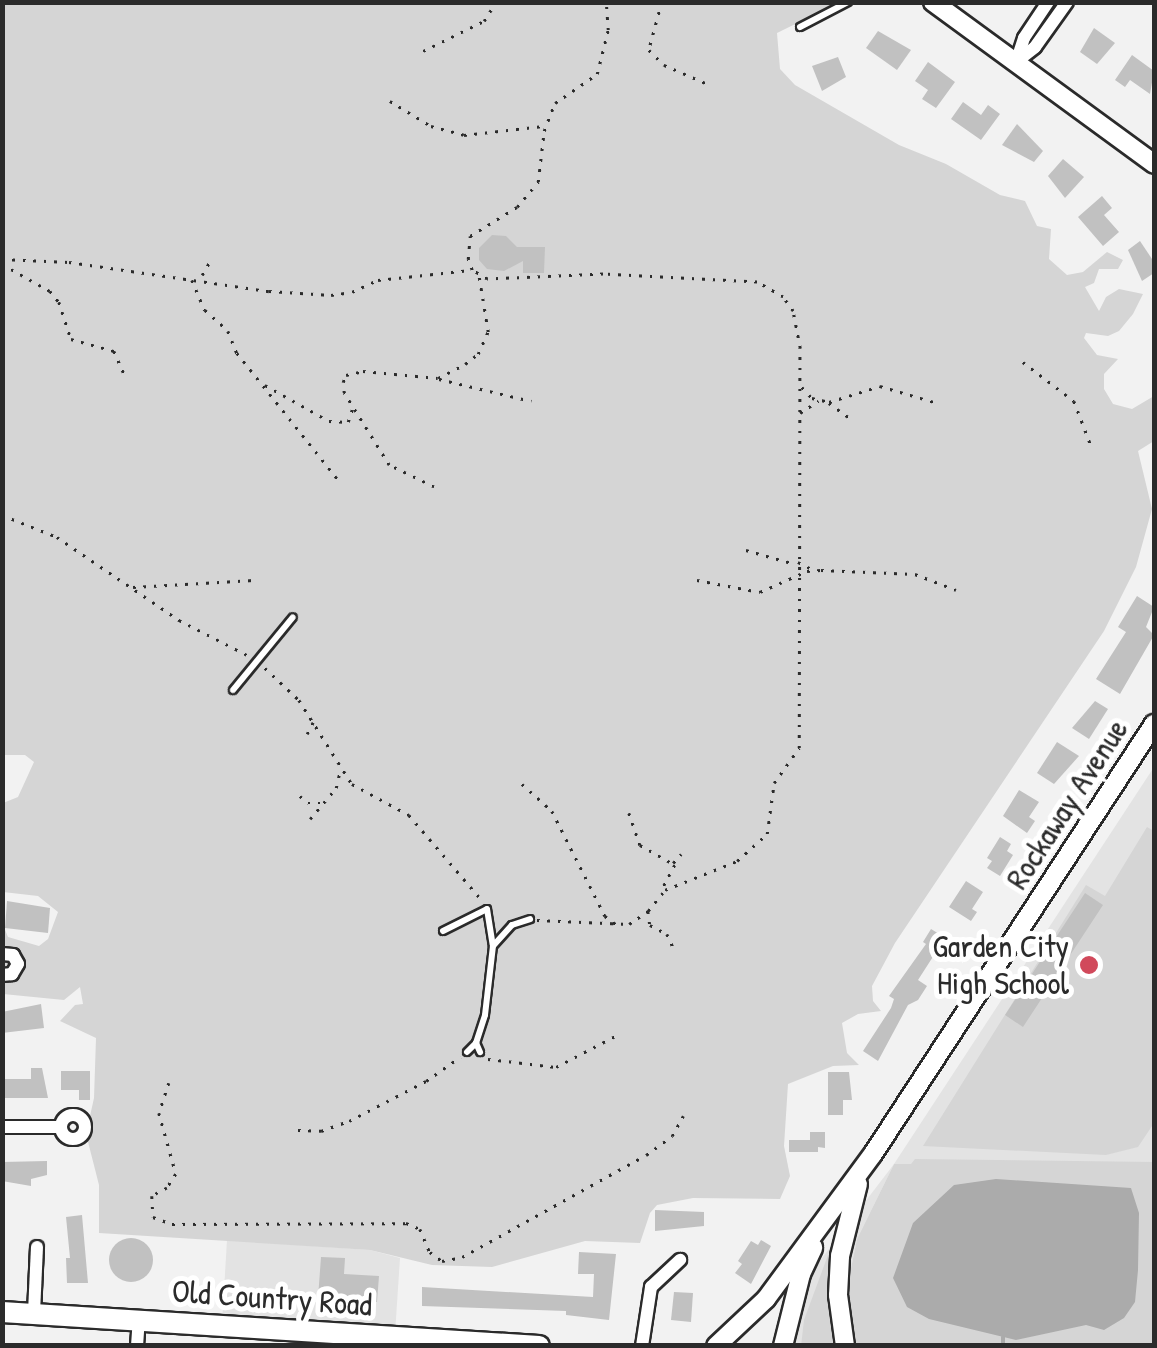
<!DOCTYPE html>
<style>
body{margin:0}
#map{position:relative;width:1157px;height:1348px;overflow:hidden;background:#f2f2f2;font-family:"Patrick Hand",sans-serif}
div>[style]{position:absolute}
.built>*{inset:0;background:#e3e3e3}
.green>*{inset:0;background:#d5d5d5}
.water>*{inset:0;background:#ababab}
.stream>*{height:4px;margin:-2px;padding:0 2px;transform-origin:2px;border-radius:2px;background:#ababab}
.building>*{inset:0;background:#c1c1c1}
.round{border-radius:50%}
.path>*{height:2.5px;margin-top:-1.25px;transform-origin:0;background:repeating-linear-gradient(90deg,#2b2b2b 0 2.5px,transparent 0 10.5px)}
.roads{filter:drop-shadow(2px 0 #2b2b2b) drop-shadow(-2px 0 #2b2b2b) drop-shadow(0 2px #2b2b2b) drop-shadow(0 -2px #2b2b2b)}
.service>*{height:6px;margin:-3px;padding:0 3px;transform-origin:3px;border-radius:3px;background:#fff}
.minor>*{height:12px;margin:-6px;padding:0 6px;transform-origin:6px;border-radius:6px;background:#fff}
.minor>.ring{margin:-6px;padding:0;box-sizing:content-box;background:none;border:12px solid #fff;border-radius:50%}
.secondary>*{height:18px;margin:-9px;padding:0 9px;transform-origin:9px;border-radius:9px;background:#fff}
.primary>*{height:20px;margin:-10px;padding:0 10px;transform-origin:10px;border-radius:10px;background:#fff}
.dots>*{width:28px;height:28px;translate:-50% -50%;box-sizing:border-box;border:5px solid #fff;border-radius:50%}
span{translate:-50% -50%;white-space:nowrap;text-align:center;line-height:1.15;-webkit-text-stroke:10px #fff;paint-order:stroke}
.street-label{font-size:32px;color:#2b2b2b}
.poi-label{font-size:32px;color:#2b2b2b}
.right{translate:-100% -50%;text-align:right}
.frame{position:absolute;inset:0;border:5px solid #2b2b2b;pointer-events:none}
</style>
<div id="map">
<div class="built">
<i style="clip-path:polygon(1154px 767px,1154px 1167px,894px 1164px,857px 1239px,848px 1284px,855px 1345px,784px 1346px,793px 1296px,894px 1164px)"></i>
<i style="clip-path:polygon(227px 1240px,370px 1250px,400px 1258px,395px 1334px,222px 1324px)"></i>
</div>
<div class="green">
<i style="clip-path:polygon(2px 3px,838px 3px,777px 33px,780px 69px,795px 85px,899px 145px,946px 164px,1000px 195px,1025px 201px,1037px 226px,1051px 229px,1049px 259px,1067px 275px,1083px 272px,1107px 252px,1123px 260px,1118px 269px,1099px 269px,1094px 283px,1085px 287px,1099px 311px,1106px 297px,1119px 289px,1143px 294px,1133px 314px,1119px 331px,1108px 336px,1086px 333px,1084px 338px,1097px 355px,1118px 359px,1104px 374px,1104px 389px,1113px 404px,1132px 409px,1154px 396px,1154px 441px,1138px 451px,1152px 509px,1136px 567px,1104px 631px,895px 943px,872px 986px,873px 1001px,881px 1011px,858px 1014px,842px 1023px,847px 1053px,859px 1065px,833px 1066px,788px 1084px,784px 1146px,790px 1176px,780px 1199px,693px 1198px,657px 1205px,650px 1213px,640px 1243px,585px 1241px,492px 1267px,432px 1265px,370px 1250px,99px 1233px,99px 1185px,86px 1134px,94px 1098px,96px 1038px,60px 1021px,75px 1005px,83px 1004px,80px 987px,64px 1000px,3px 994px,3px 925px,8px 937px,39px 946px,48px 939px,58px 912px,38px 896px,3px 892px,3px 803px,18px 797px,34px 762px,25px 755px,2px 755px)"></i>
<i style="clip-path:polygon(1147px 827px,1154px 831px,1154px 1123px,1138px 1147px,1106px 1155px,923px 1146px,1086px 885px,1105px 896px)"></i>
<i style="clip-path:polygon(915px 1159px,1154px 1162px,1154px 1345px,855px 1346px,848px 1283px,857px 1239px,894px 1164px,911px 1164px)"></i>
<i style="clip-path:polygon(828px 1255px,835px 1257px,830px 1302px,835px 1345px,801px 1346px,804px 1320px)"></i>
</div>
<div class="water">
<i style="clip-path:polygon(996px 1179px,1131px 1188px,1139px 1213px,1138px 1270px,1135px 1302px,1124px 1318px,1104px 1330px,1086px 1325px,1016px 1340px,929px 1319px,907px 1307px,893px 1278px,913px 1223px,954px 1185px)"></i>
</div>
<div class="stream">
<i style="left:1003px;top:1337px;width:9px;rotate:90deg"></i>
</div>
<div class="building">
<i style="clip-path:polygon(1094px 28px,1115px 43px,1097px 64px,1080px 52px)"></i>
<i style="clip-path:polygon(878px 31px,911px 50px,897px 70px,866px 48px)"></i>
<i style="clip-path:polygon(1132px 55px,1154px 71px,1150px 94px,1130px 80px,1125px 87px,1115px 80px)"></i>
<i style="clip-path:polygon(838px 57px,846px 77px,822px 91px,812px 66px)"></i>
<i style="clip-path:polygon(928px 62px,955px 82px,936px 108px,922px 99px,928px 90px,915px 81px)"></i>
<i style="clip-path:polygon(963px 102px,981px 115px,988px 105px,1000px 114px,981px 140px,951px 119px)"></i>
<i style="clip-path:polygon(1017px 124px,1043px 151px,1034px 162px,1002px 145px)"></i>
<i style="clip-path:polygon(1063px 159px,1084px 177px,1065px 198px,1048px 176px)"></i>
<i style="clip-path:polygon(1102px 196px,1112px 208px,1104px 215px,1119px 232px,1103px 246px,1078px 217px)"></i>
<i style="clip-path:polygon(492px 235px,506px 236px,517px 247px,545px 247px,544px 273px,523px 273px,523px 261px,504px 271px,487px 269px,479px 260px,479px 248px)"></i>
<i style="clip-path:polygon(1140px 241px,1154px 262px,1154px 273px,1142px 281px,1128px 250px)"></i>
<i style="clip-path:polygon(1137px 596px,1154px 607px,1146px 627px,1154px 635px,1120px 694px,1096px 679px,1126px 632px,1118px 627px)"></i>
<i style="clip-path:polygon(1095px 701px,1108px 709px,1089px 739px,1072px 728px)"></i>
<i style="clip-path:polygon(1057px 742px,1079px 756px,1054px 784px,1037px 773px)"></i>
<i style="clip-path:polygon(1019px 790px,1039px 802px,1029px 817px,1035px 821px,1027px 833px,1003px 816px)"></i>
<i style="clip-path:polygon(1000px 837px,1011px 844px,1007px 851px,1013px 855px,1000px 876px,987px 868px,992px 861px,987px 858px)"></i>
<i style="clip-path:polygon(966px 881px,983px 892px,972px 909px,977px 912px,971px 921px,949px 907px)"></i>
<i style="clip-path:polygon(1085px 893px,1103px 905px,1023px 1027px,1005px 1015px)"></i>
<i style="clip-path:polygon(7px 901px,50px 908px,48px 933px,5px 928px)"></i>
<i style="clip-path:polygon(931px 929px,954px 943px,945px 958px,936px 952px,918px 980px,927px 986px,918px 1000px,908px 1005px,878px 1061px,863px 1051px,891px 1008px,894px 999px,889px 996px,926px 944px,923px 942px)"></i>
<i style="clip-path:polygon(41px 1004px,44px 1028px,2px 1033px,2px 1012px)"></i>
<i style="clip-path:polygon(31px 1068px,42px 1068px,48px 1098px,2px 1098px,2px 1079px,31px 1079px)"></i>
<i style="clip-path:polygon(61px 1071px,90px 1071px,90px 1100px,79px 1100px,79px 1090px,61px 1090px)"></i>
<i style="clip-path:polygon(828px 1072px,849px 1072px,852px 1100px,843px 1100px,843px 1115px,828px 1115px)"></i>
<i style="clip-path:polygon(810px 1132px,825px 1132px,825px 1148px,818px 1147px,818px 1152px,789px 1152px,789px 1140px,810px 1140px)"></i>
<i style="clip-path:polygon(47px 1161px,47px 1175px,31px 1179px,31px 1186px,2px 1181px,2px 1162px)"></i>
<i style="clip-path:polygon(655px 1210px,704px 1212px,704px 1226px,655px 1231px)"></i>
<i style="clip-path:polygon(82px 1215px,88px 1283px,67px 1283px,66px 1258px,70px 1258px,66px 1217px)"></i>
<i class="round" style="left:109px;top:1238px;width:44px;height:44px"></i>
<i style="clip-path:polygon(761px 1240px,771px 1246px,751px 1284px,735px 1273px,742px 1264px,738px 1261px,751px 1241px,758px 1245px)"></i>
<i style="clip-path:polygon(579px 1252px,616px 1254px,609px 1320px,566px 1315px,566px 1311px,422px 1306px,422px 1287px,593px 1297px,594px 1274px,578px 1274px)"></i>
<i style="clip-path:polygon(321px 1257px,345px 1258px,344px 1274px,379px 1276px,377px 1302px,318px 1298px)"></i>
<i style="clip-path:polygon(674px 1292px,693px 1293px,691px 1322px,671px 1320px)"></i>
</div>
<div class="path">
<i style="left:662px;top:2px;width:50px;rotate:105.2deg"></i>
<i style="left:649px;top:50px;width:21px;rotate:45deg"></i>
<i style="left:664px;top:65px;width:48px;rotate:23.4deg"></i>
<i style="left:423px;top:51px;width:68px;rotate:-26.2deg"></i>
<i style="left:484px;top:21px;width:22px;rotate:-58deg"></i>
<i style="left:390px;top:101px;width:48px;rotate:31.4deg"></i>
<i style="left:431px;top:126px;width:34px;rotate:15deg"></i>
<i style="left:464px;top:135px;width:80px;rotate:-6.5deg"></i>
<i style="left:2px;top:259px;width:67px;rotate:2.6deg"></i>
<i style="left:69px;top:262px;width:202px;rotate:8.3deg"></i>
<i style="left:269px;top:291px;width:62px;rotate:3.7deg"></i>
<i style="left:331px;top:295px;width:21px;rotate:-8deg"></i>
<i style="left:352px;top:292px;width:29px;rotate:-25deg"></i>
<i style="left:378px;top:280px;width:93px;rotate:-6.2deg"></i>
<i style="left:2px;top:264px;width:55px;rotate:29.4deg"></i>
<i style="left:50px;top:291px;width:14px;rotate:51deg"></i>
<i style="left:59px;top:302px;width:39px;rotate:72deg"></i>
<i style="left:71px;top:339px;width:45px;rotate:15.6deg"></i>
<i style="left:114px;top:351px;width:27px;rotate:66deg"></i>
<i style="left:202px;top:275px;width:14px;rotate:-60deg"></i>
<i style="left:192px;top:280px;width:33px;rotate:67deg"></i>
<i style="left:205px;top:310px;width:31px;rotate:42deg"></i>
<i style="left:228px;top:331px;width:24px;rotate:68deg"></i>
<i style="left:237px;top:353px;width:165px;rotate:51.4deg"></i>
<i style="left:1023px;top:362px;width:64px;rotate:37.4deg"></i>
<i style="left:1074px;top:401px;width:50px;rotate:69deg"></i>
<i style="left:439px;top:379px;width:95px;rotate:13.4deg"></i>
<i style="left:265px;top:385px;width:73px;rotate:29.4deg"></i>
<i style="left:329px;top:421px;width:19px;rotate:3deg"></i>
<i style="left:348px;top:422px;width:13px;rotate:-72deg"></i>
<i style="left:802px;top:387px;width:15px;rotate:48deg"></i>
<i style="left:812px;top:398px;width:17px;rotate:13deg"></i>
<i style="left:829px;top:402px;width:53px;rotate:-17.4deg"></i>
<i style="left:880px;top:386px;width:56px;rotate:16.5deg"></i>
<i style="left:829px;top:403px;width:24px;rotate:36deg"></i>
<i style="left:800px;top:413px;width:22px;rotate:-34deg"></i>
<i style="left:434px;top:487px;width:50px;rotate:-153.9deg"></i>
<i style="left:389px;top:465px;width:85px;rotate:-122deg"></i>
<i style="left:344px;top:393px;width:11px;rotate:-95deg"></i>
<i style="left:343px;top:382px;width:8px;rotate:-67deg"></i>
<i style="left:346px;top:375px;width:17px;rotate:-13deg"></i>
<i style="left:363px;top:371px;width:75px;rotate:5.3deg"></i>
<i style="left:438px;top:378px;width:30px;rotate:-27deg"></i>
<i style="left:465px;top:364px;width:16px;rotate:-38deg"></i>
<i style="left:478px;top:354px;width:24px;rotate:-66deg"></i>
<i style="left:488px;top:332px;width:56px;rotate:-99.3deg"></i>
<i style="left:2px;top:515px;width:59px;rotate:21.8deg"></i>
<i style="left:57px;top:537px;width:148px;rotate:34.2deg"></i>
<i style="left:179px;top:620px;width:81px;rotate:27.2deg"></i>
<i style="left:746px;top:550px;width:51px;rotate:15.9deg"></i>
<i style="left:798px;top:562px;width:16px;rotate:27deg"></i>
<i style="left:697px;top:580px;width:64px;rotate:10.8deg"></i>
<i style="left:760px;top:592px;width:51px;rotate:-24.1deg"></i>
<i style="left:807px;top:571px;width:14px;rotate:-4deg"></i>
<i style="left:821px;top:570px;width:94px;rotate:2.4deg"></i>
<i style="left:915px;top:574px;width:44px;rotate:21.3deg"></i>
<i style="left:133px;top:587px;width:121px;rotate:-3.3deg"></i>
<i style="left:265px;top:668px;width:47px;rotate:43.3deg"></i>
<i style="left:299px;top:700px;width:99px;rotate:57.8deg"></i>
<i style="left:352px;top:784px;width:65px;rotate:28.5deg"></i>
<i style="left:409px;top:815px;width:111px;rotate:49.4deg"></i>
<i style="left:307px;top:734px;width:13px;rotate:-63deg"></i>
<i style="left:522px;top:784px;width:40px;rotate:42deg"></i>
<i style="left:552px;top:811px;width:118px;rotate:63.2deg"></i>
<i style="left:605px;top:916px;width:15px;rotate:37deg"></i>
<i style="left:300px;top:796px;width:11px;rotate:41deg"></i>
<i style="left:308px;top:803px;width:12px"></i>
<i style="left:629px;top:813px;width:34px;rotate:71deg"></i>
<i style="left:640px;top:845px;width:40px;rotate:29.7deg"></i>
<i style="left:675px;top:865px;width:30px;rotate:118deg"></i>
<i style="left:310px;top:819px;width:40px;rotate:-50deg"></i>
<i style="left:336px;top:788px;width:18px;rotate:-77deg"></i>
<i style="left:673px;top:863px;width:12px;rotate:-48deg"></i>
<i style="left:648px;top:911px;width:14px;rotate:82deg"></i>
<i style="left:650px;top:925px;width:19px;rotate:28deg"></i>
<i style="left:667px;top:934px;width:14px;rotate:65deg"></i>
<i style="left:537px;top:920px;width:92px;rotate:2.5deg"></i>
<i style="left:629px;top:924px;width:23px;rotate:-34deg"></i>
<i style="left:648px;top:911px;width:27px;rotate:-51deg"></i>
<i style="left:665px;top:890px;width:78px;rotate:-21.9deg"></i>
<i style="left:737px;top:861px;width:40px;rotate:-42deg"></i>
<i style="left:767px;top:834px;width:51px;rotate:-82.2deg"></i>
<i style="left:774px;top:783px;width:43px;rotate:-54.5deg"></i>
<i style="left:799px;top:748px;width:400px;rotate:-89.9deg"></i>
<i style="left:800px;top:348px;width:38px;rotate:-101deg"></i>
<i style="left:793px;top:311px;width:17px;rotate:-126deg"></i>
<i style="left:783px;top:297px;width:30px;rotate:-150deg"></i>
<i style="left:757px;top:282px;width:154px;rotate:-177deg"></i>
<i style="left:603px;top:274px;width:116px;rotate:177.5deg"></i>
<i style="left:487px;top:279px;width:17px;rotate:-149deg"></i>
<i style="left:472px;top:270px;width:12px;rotate:-110deg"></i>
<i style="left:468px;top:259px;width:23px;rotate:-85deg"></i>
<i style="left:470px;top:236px;width:55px;rotate:-31.7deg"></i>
<i style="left:517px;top:207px;width:33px;rotate:-50deg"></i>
<i style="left:538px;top:182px;width:51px;rotate:-83.3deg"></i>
<i style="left:544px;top:131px;width:30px;rotate:-69deg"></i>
<i style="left:555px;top:103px;width:51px;rotate:-34.6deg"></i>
<i style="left:597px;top:74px;width:45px;rotate:-76deg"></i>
<i style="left:608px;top:30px;width:28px;rotate:-94deg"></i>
<i style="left:488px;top:1059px;width:68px;rotate:6.7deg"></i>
<i style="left:556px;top:1067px;width:73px;rotate:-27.6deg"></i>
<i style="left:169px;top:1083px;width:32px;rotate:108deg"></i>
<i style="left:159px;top:1113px;width:63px;rotate:74.4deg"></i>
<i style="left:176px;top:1174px;width:17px;rotate:123deg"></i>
<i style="left:167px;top:1188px;width:17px;rotate:152deg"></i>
<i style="left:152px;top:1196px;width:21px;rotate:87deg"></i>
<i style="left:153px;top:1217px;width:20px;rotate:20deg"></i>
<i style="left:172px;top:1224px;width:234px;rotate:-0.2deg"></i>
<i style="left:406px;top:1223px;width:15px;rotate:23deg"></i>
<i style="left:420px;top:1229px;width:25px;rotate:67deg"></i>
<i style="left:430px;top:1252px;width:15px;rotate:37deg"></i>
<i style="left:442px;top:1261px;width:20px;rotate:-11deg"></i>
<i style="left:462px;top:1257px;width:210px;rotate:-29deg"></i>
<i style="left:646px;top:1155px;width:32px;rotate:-36deg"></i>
<i style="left:672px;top:1136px;width:23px;rotate:-61deg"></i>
<i style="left:298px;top:1130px;width:23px;rotate:2deg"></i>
<i style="left:321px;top:1131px;width:30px;rotate:-20deg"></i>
<i style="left:349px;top:1121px;width:87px;rotate:-27.5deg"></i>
<i style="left:426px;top:1081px;width:42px;rotate:-35.2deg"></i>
</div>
<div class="roads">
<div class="service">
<i style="left:800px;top:27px;width:54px;rotate:-27.5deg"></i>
<i style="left:233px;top:690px;width:94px;rotate:-50.6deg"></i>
<i style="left:443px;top:931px;width:49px;rotate:-26.6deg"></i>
<i style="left:487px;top:909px;width:36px;rotate:81deg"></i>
<i style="left:476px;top:1043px;width:29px;rotate:-72deg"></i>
<i style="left:485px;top:1015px;width:69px;rotate:-83.4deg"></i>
<i style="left:493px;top:946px;width:28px;rotate:-48deg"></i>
<i style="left:512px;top:925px;width:19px;rotate:-18deg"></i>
<i style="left:467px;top:1052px;width:13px;rotate:-45deg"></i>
<i style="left:476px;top:1043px;width:10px;rotate:66deg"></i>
</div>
<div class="minor">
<i style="left:1048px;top:2px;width:43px;rotate:123.7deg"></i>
<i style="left:1024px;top:38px;width:25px;rotate:108deg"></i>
<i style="left:1016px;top:62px;width:24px;rotate:-38deg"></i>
<i style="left:1035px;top:47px;width:55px;rotate:-54.6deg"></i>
<i style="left:2px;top:954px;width:11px;rotate:5deg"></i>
<i style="left:13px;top:955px;width:10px;rotate:61deg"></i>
<i style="left:18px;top:964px;width:12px;rotate:121deg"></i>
<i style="left:12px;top:974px;width:10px;rotate:174deg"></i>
<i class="ring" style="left:61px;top:1115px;width:12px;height:12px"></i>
<i style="left:2px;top:1127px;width:59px"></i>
<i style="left:34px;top:1313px;width:66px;rotate:-87.4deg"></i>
<i style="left:137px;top:1346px;width:26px;rotate:-86deg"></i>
<i style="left:642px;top:1346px;width:60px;rotate:-81.3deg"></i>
<i style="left:651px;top:1287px;width:40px;rotate:-43deg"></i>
</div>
<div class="secondary">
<i style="left:933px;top:2px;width:274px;rotate:36.2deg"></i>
<i style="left:716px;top:1346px;width:69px;rotate:-43.2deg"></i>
<i style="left:766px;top:1299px;width:180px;rotate:-53.6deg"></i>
<i style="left:873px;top:1154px;width:514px;rotate:-56.84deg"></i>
<i style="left:783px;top:1346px;width:74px;rotate:-76deg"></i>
<i style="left:801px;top:1274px;width:29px;rotate:-65deg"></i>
<i style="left:845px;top:1346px;width:51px;rotate:-97.8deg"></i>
<i style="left:838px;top:1295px;width:39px;rotate:-87deg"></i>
<i style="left:840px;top:1256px;width:74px;rotate:-76deg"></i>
</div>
<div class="primary">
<i style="left:2px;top:1312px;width:538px;rotate:3.62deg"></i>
</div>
</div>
<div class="dots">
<i style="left:1089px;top:965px;background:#d1495b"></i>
</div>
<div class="street-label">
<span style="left:1067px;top:804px;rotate:-57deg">Rockaway Avenue</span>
<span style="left:272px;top:1298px;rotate:4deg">Old Country Road</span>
</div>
<div class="poi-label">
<span class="right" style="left:1069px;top:965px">Garden City<br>High School</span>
</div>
<div class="frame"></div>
</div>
